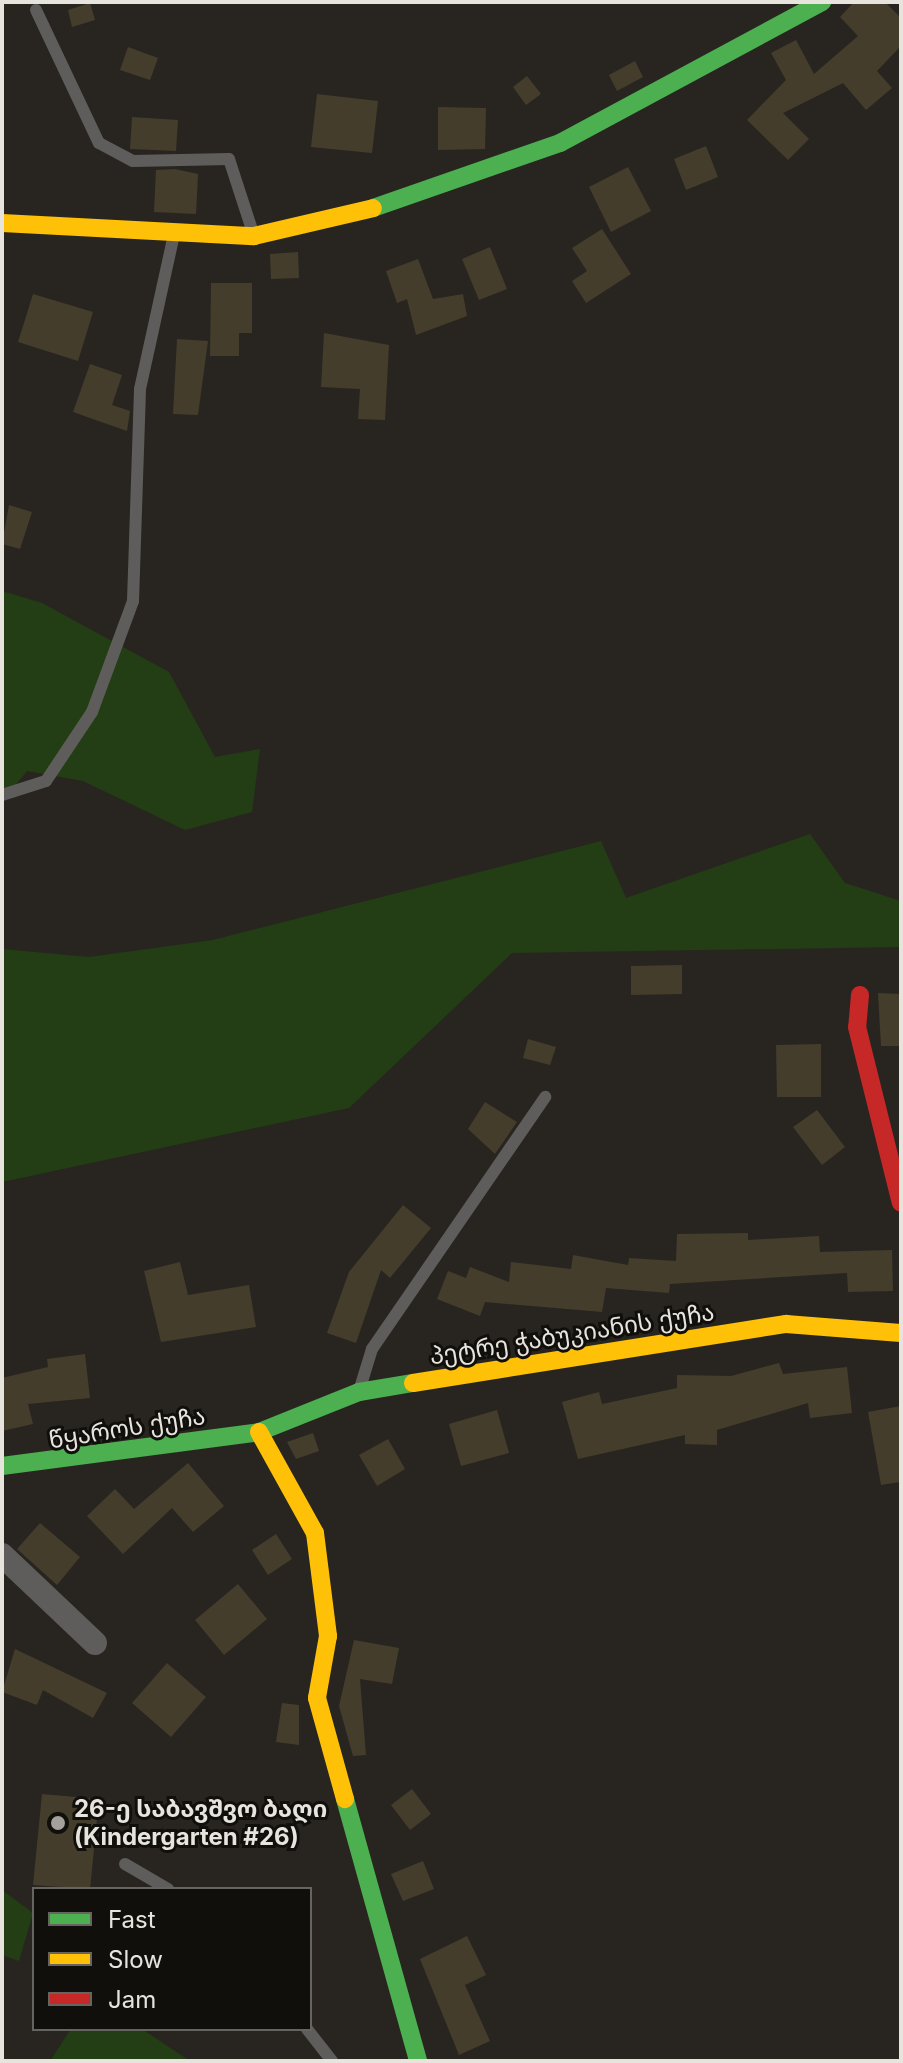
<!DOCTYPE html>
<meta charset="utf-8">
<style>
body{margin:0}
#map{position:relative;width:903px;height:2063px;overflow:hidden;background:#282520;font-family:Inter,"Noto Sans Georgian",sans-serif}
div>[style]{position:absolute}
.green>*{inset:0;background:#233e14}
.building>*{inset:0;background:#443d2c}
.lane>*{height:12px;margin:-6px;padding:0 6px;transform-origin:6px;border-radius:6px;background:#5f5d5c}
.street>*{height:24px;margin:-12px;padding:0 12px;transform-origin:12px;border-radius:12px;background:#5f5d5c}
.fast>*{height:18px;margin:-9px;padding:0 9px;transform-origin:9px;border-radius:9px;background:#4caf50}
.slow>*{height:18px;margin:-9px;padding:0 9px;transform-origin:9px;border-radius:9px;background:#ffc107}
.jam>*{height:18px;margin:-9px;padding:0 9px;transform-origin:9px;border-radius:9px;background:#c62828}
.dots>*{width:22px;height:22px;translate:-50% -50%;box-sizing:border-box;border:4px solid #110f0b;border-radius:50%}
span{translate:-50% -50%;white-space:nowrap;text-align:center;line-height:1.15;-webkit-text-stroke:6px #110f0b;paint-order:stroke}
.street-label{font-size:24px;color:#e7e4de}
.poi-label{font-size:24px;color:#e7e4de;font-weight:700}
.left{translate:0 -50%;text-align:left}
.frame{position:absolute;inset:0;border:4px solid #e7e4de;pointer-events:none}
.legend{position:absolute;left:32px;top:1887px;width:280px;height:144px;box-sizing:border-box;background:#110f0b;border:2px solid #67645f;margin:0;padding:10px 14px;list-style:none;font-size:24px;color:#e7e4de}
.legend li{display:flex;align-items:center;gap:16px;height:40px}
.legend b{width:40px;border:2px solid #67645f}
</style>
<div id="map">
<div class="green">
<i style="clip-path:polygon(2px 591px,42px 603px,169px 672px,215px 757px,260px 749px,252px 812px,185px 830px,83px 781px,27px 771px,2px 801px)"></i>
<i style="clip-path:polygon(810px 834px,845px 883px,901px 901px,901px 947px,512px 953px,349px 1108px,2px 1182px,2px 949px,89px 957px,213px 940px,601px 841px,626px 898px)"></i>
<i style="clip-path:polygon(2px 1890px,33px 1913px,19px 1961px,2px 1955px)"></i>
<i style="clip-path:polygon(71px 2029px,142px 2029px,190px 2061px,50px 2061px)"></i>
</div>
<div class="building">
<i style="clip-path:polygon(854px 2px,885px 2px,901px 18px,901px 46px,877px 71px,892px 88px,866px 110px,843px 83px,783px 113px,809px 139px,788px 160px,747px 120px,786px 80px,771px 53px,796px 40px,814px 74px,858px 36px,840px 17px)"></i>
<i style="clip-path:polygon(90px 3px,95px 20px,72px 27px,68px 10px)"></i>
<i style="clip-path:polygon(128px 47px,158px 58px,150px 80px,120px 70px)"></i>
<i style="clip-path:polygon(635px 61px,643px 77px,617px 91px,609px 75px)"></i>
<i style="clip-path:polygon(527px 76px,541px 94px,526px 105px,513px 87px)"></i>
<i style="clip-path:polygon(317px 94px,378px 101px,372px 153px,311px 147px)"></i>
<i style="clip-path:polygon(438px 107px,486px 108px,485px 149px,438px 150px)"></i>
<i style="clip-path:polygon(132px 117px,178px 120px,176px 151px,130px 149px)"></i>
<i style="clip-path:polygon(706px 146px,718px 177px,686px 190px,674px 159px)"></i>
<i style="clip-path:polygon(628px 167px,651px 211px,611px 232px,589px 187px)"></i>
<i style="clip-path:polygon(175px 169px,198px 174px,196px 214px,154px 212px,156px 170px)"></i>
<i style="clip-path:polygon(602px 229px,631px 274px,586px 303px,572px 281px,587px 271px,572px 248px)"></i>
<i style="clip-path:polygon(490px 247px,507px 289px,479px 300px,462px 259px)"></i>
<i style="clip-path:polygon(298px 252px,299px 278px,271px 279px,270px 254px)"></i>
<i style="clip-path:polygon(418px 259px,433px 299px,463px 294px,467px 316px,416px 335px,407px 299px,397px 303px,386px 271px)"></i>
<i style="clip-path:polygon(211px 283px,252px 283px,252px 333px,239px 333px,239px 356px,210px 356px)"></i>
<i style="clip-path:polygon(33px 294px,93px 312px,78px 361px,18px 342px)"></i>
<i style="clip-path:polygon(324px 333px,389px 345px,385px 420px,358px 419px,360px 389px,321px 387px)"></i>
<i style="clip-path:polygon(177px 339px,208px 341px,198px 415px,173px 414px)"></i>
<i style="clip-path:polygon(90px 364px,122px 375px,112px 405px,130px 411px,127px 431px,73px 412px)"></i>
<i style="clip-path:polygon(9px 505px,32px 512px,20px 549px,2px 544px)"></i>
<i style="clip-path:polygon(682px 965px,682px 994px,631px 995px,631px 966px)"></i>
<i style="clip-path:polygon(878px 993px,901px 994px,901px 1046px,881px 1046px)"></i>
<i style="clip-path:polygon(528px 1039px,556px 1047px,550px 1065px,523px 1058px)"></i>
<i style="clip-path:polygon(821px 1044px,821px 1097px,777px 1097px,776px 1045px)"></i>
<i style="clip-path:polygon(485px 1102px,517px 1122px,495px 1154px,468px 1129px)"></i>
<i style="clip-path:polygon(817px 1110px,845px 1147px,822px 1165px,793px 1127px)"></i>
<i style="clip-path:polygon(403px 1205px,431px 1228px,390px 1278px,381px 1270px,356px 1343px,327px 1333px,349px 1272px)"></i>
<i style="clip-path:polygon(748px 1233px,748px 1240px,819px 1236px,820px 1252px,892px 1250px,893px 1291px,848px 1292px,847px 1273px,670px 1284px,669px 1293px,606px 1288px,602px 1312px,485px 1302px,480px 1316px,437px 1299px,448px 1271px,466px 1278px,470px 1267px,509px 1282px,511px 1262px,571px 1269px,573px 1255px,628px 1265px,629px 1258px,676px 1261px,677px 1234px)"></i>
<i style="clip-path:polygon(180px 1262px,188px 1295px,249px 1285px,256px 1327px,161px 1342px,144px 1271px)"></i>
<i style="clip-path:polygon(85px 1354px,90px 1398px,28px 1404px,33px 1424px,2px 1431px,2px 1378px,48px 1367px,47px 1359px)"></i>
<i style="clip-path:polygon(779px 1363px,783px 1374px,847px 1367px,852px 1413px,810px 1418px,808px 1403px,717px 1430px,717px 1445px,685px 1444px,685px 1435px,578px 1459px,562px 1402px,599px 1392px,602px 1404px,677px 1388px,677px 1375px,731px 1376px)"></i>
<i style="clip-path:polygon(901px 1406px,900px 1482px,881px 1485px,868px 1412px)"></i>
<i style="clip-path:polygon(497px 1410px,509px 1453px,461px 1466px,449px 1424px)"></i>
<i style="clip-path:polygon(313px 1433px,319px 1451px,296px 1459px,287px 1442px)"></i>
<i style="clip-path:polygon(388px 1439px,405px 1469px,377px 1486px,359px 1455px)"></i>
<i style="clip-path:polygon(188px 1463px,224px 1506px,193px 1532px,172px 1508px,123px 1554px,87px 1516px,115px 1489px,134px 1509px)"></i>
<i style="clip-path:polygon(40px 1523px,80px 1557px,57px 1585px,17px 1549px)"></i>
<i style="clip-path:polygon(276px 1534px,292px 1559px,268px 1575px,252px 1550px)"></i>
<i style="clip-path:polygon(238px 1584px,267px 1619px,224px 1655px,195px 1620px)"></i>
<i style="clip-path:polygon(354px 1640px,399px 1648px,392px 1684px,360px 1679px,366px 1755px,353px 1756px,339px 1706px)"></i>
<i style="clip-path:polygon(15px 1649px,107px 1693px,93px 1718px,43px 1690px,37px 1705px,2px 1692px)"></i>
<i style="clip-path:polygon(167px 1663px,206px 1697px,171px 1737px,132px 1703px)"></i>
<i style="clip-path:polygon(282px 1703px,299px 1705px,299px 1745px,276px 1742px)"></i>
<i style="clip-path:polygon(412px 1789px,431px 1814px,410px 1830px,391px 1805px)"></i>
<i style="clip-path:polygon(42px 1794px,99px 1799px,90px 1889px,33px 1885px)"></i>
<i style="clip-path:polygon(423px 1861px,434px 1889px,403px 1901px,391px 1874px)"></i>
<i style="clip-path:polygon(467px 1936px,486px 1975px,465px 1985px,490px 2041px,459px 2055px,420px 1959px)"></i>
</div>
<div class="lane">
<i style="left:36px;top:10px;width:147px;rotate:64.7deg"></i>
<i style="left:99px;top:143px;width:38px;rotate:28deg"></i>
<i style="left:133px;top:161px;width:96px;rotate:-1.2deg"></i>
<i style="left:229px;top:159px;width:78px;rotate:72deg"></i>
<i style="left:2px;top:795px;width:46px;rotate:-17.7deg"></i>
<i style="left:46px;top:781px;width:83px;rotate:-56.3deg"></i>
<i style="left:92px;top:712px;width:118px;rotate:-69.7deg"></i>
<i style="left:133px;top:601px;width:212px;rotate:-88.1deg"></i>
<i style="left:140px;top:389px;width:159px;rotate:-77.6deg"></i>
<i style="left:360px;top:1388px;width:41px;rotate:-72.9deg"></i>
<i style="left:372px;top:1349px;width:306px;rotate:-55.5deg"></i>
<i style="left:125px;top:1864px;width:50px;rotate:30.2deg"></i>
<i style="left:307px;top:2029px;width:41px;rotate:52deg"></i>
</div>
<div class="street">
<i style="left:2px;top:1555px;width:128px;rotate:43.4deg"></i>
</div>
<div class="fast">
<i style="left:373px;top:208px;width:198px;rotate:-19.2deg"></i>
<i style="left:560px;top:143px;width:298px;rotate:-28.3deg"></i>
<i style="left:2px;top:1466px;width:259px;rotate:-7.5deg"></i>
<i style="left:259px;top:1432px;width:108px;rotate:-21.8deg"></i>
<i style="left:359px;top:1392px;width:55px;rotate:-9.5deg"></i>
<i style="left:345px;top:1799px;width:272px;rotate:74.4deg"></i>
</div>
<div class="slow">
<i style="left:2px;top:223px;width:252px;rotate:3deg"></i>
<i style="left:254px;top:236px;width:122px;rotate:-13.2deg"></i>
<i style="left:413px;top:1383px;width:378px;rotate:-9deg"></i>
<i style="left:786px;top:1324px;width:115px;rotate:4.5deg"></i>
<i style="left:259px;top:1432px;width:115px;rotate:61deg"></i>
<i style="left:315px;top:1533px;width:104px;rotate:82.8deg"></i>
<i style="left:328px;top:1636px;width:63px;rotate:100.1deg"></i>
<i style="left:317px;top:1698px;width:105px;rotate:74.5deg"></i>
</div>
<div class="jam">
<i style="left:860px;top:995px;width:32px;rotate:95deg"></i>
<i style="left:857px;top:1027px;width:181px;rotate:76deg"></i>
</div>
<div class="dots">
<i style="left:58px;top:1823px;background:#a4a19c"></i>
</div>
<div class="street-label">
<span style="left:572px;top:1334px;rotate:-9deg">პეტრე ჭაბუკიანის ქუჩა</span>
<span style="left:127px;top:1428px;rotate:-9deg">წყაროს ქუჩა</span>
</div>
<div class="poi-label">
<span class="left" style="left:74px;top:1823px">26-ე საბავშვო ბაღი<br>(Kindergarten #26)</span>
</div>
<div class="frame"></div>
<ul class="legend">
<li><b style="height:10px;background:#4caf50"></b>Fast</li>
<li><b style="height:10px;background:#ffc107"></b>Slow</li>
<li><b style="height:10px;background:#c62828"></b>Jam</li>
</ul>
</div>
